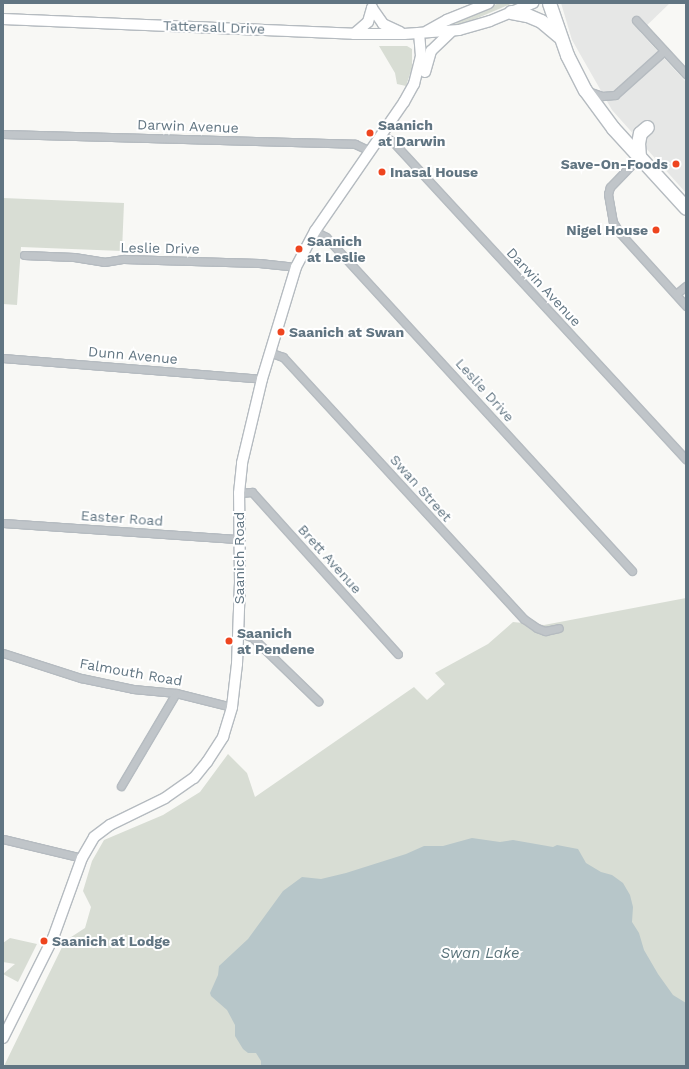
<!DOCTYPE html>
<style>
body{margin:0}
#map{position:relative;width:689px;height:1069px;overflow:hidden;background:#f8f8f5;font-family:"Work Sans",sans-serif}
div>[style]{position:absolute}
.built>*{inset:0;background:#e6e7e6}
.green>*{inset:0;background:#d8ddd4}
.water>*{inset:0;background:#b7c6c9}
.roads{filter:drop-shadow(1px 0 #b5bbc0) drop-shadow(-1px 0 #b5bbc0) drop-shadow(0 1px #b5bbc0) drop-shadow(0 -1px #b5bbc0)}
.street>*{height:7px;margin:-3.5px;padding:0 3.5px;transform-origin:3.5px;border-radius:3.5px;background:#c0c5c9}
.secondary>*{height:10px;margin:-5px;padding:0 5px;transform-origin:5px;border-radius:5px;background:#fff}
.highway>*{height:13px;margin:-6.5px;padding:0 6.5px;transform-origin:6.5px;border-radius:6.5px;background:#fff}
.dots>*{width:11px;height:11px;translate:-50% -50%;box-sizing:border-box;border:2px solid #fff;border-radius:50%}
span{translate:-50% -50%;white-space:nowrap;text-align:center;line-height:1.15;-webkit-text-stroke:4px #fff;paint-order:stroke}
.street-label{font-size:14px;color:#617582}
.poi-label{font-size:14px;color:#617582;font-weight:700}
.left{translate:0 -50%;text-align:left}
.right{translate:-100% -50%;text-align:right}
.water-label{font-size:15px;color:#5c757c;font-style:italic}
.frame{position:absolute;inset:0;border:4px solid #617582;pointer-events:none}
</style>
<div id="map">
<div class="built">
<i style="clip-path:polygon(561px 3px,670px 3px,640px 32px,686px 82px,686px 193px,612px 110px,572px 40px)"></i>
</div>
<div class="green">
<i style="clip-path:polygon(499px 3px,513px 3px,461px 25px,450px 27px,466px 17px)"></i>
<i style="clip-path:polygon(379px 46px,407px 46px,412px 49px,412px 68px,406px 86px,397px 84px,395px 73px)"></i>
<i style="clip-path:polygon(3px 198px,124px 203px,122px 251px,21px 247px,17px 305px,3px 304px)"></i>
<i style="clip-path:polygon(686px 598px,686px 1066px,4px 1066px,65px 941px,85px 928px,91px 907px,83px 891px,92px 861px,104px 840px,163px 815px,200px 792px,228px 754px,247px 773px,255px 797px,414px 687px,427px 700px,445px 684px,435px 673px,488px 644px,513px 622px,544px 625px)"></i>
<i style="clip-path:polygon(10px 938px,37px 944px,18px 982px,3px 974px,15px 964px,3px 962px,3px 943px)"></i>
</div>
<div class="water">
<i style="clip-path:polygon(472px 838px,500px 842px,513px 840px,553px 847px,557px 845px,578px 849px,586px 863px,601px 872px,612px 875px,623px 883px,630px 895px,633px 907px,632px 922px,639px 933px,644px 950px,658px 974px,673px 995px,686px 1003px,686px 1066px,261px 1066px,261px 1061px,256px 1053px,248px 1053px,243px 1049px,235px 1036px,235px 1025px,227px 1010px,211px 996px,210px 993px,218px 975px,219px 966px,248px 939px,283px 891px,302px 877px,321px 879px,346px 873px,406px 854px,424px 846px,443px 846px)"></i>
</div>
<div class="roads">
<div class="street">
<i style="left:636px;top:20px;width:74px;rotate:47.2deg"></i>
<i style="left:588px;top:91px;width:15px;rotate:20deg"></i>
<i style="left:602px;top:96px;width:13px;rotate:-4deg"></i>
<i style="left:615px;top:95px;width:66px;rotate:-41.9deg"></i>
<i style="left:3px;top:134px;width:352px;rotate:1.6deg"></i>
<i style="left:355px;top:144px;width:17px;rotate:25deg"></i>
<i style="left:382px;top:134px;width:14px;rotate:36deg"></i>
<i style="left:393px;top:142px;width:432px;rotate:47.3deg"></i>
<i style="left:639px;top:157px;width:42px;rotate:134deg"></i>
<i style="left:610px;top:187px;width:7px;rotate:106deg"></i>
<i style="left:608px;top:194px;width:28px;rotate:80deg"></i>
<i style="left:613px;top:222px;width:12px;rotate:59deg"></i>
<i style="left:619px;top:232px;width:100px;rotate:47.8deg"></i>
<i style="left:315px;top:231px;width:13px;rotate:29deg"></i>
<i style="left:326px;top:237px;width:453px;rotate:47.5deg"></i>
<i style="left:24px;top:255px;width:50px;rotate:2.3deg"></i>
<i style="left:74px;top:257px;width:30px;rotate:9deg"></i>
<i style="left:104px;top:262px;width:20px;rotate:-9deg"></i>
<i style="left:124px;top:259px;width:135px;rotate:1.7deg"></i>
<i style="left:259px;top:263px;width:37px;rotate:6deg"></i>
<i style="left:676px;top:294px;width:13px;rotate:-39deg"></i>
<i style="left:269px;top:352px;width:15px;rotate:20deg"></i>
<i style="left:283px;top:357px;width:356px;rotate:47.4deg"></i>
<i style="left:524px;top:619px;width:16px;rotate:35deg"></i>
<i style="left:537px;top:628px;width:9px;rotate:21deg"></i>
<i style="left:545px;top:631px;width:14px;rotate:-12deg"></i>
<i style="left:3px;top:358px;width:260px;rotate:4.6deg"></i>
<i style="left:239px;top:493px;width:13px;rotate:-4deg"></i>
<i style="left:252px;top:492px;width:218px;rotate:48deg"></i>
<i style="left:3px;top:523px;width:238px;rotate:3.9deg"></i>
<i style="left:239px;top:635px;width:7px"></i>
<i style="left:246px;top:635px;width:8px;rotate:23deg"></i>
<i style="left:253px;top:638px;width:91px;rotate:44.1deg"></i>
<i style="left:3px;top:653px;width:82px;rotate:17.8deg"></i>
<i style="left:81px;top:678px;width:53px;rotate:11.9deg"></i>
<i style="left:133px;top:689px;width:43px;rotate:5.3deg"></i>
<i style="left:176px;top:693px;width:58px;rotate:14deg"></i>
<i style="left:121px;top:786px;width:108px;rotate:-59.4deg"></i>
<i style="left:3px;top:839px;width:81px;rotate:13.5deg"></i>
</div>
<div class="secondary">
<i style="left:372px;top:8px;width:19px;rotate:55deg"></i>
<i style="left:383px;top:24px;width:19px;rotate:25deg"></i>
<i style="left:3px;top:19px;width:351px;rotate:2.4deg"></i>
<i style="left:354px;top:34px;width:50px"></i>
<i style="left:404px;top:34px;width:55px;rotate:-4.2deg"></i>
<i style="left:459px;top:30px;width:32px;rotate:-16deg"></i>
<i style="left:490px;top:21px;width:47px;rotate:-22.7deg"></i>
<i style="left:427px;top:31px;width:23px;rotate:-29deg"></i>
<i style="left:447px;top:20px;width:45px;rotate:-22deg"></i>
<i style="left:354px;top:34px;width:18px;rotate:-41deg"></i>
<i style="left:368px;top:22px;width:15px;rotate:-74deg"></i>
<i style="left:425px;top:72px;width:22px;rotate:-74deg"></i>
<i style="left:431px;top:51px;width:28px;rotate:-44deg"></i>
<i style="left:3px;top:1038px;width:112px;rotate:-63.4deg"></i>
<i style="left:53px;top:938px;width:85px;rotate:-70.1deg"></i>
<i style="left:82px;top:858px;width:24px;rotate:-60deg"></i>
<i style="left:94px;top:837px;width:20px;rotate:-37deg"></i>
<i style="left:110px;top:825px;width:61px;rotate:-26.1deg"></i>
<i style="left:165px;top:798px;width:35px;rotate:-35deg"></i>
<i style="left:194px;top:778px;width:21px;rotate:-51deg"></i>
<i style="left:207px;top:762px;width:30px;rotate:-57deg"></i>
<i style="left:223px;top:737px;width:31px;rotate:-73deg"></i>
<i style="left:232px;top:707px;width:43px;rotate:-83.4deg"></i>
<i style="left:237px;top:664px;width:81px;rotate:-87.9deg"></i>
<i style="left:240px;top:583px;width:90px;rotate:-90.6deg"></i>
<i style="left:239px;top:493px;width:30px;rotate:-84deg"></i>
<i style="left:242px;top:463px;width:86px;rotate:-76.6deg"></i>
<i style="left:262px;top:379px;width:117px;rotate:-73.1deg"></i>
<i style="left:296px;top:267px;width:41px;rotate:-62.2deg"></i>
<i style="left:315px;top:231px;width:157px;rotate:-55.4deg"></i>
<i style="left:404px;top:102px;width:21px;rotate:-61deg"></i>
<i style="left:414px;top:84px;width:29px;rotate:-76deg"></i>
<i style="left:421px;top:56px;width:23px;rotate:-95deg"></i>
</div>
<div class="highway">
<i style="left:549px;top:3px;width:55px;rotate:70.9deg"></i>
<i style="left:567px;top:55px;width:39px;rotate:63deg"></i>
<i style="left:585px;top:90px;width:47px;rotate:53.6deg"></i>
<i style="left:613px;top:128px;width:108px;rotate:47.6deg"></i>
<i style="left:511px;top:12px;width:16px;rotate:11deg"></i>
<i style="left:527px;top:15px;width:15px;rotate:23deg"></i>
<i style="left:541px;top:21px;width:23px;rotate:40deg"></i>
<i style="left:639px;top:157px;width:14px;rotate:-94deg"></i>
<i style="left:638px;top:143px;width:10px;rotate:-79deg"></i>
<i style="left:640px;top:133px;width:9px;rotate:-41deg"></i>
</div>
</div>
<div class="dots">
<i style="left:370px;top:133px;background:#ee451f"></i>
<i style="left:676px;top:164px;background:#ee451f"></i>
<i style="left:382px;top:172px;background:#ee451f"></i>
<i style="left:656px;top:230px;background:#ee451f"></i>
<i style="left:299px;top:249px;background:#ee451f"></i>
<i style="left:281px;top:332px;background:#ee451f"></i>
<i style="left:229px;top:641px;background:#ee451f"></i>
<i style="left:44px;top:941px;background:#ee451f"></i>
</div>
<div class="street-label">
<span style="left:214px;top:27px;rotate:2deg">Tattersall Drive</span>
<span style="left:188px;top:126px;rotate:2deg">Darwin Avenue</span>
<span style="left:160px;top:248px;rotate:1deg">Leslie Drive</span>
<span style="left:544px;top:287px;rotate:47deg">Darwin Avenue</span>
<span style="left:133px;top:355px;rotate:5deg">Dunn Avenue</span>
<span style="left:485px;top:390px;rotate:48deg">Leslie Drive</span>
<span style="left:421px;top:488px;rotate:48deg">Swan Street</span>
<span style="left:122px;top:518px;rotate:4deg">Easter Road</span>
<span style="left:239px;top:558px;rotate:-90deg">Saanich Road</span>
<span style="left:330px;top:559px;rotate:48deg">Brett Avenue</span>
<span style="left:131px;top:672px;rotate:10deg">Falmouth Road</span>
</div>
<div class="poi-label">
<span class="left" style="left:378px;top:133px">Saanich<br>at Darwin</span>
<span class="right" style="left:668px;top:164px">Save-On-Foods</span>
<span class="left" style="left:390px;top:172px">Inasal House</span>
<span class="right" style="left:648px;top:230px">Nigel House</span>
<span class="left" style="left:307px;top:249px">Saanich<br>at Leslie</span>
<span class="left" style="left:289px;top:332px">Saanich at Swan</span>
<span class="left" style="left:237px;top:641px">Saanich<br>at Pendene</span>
<span class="left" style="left:52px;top:941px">Saanich at Lodge</span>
</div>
<div class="water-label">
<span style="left:480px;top:954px">Swan Lake</span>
</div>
<div class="frame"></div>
</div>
